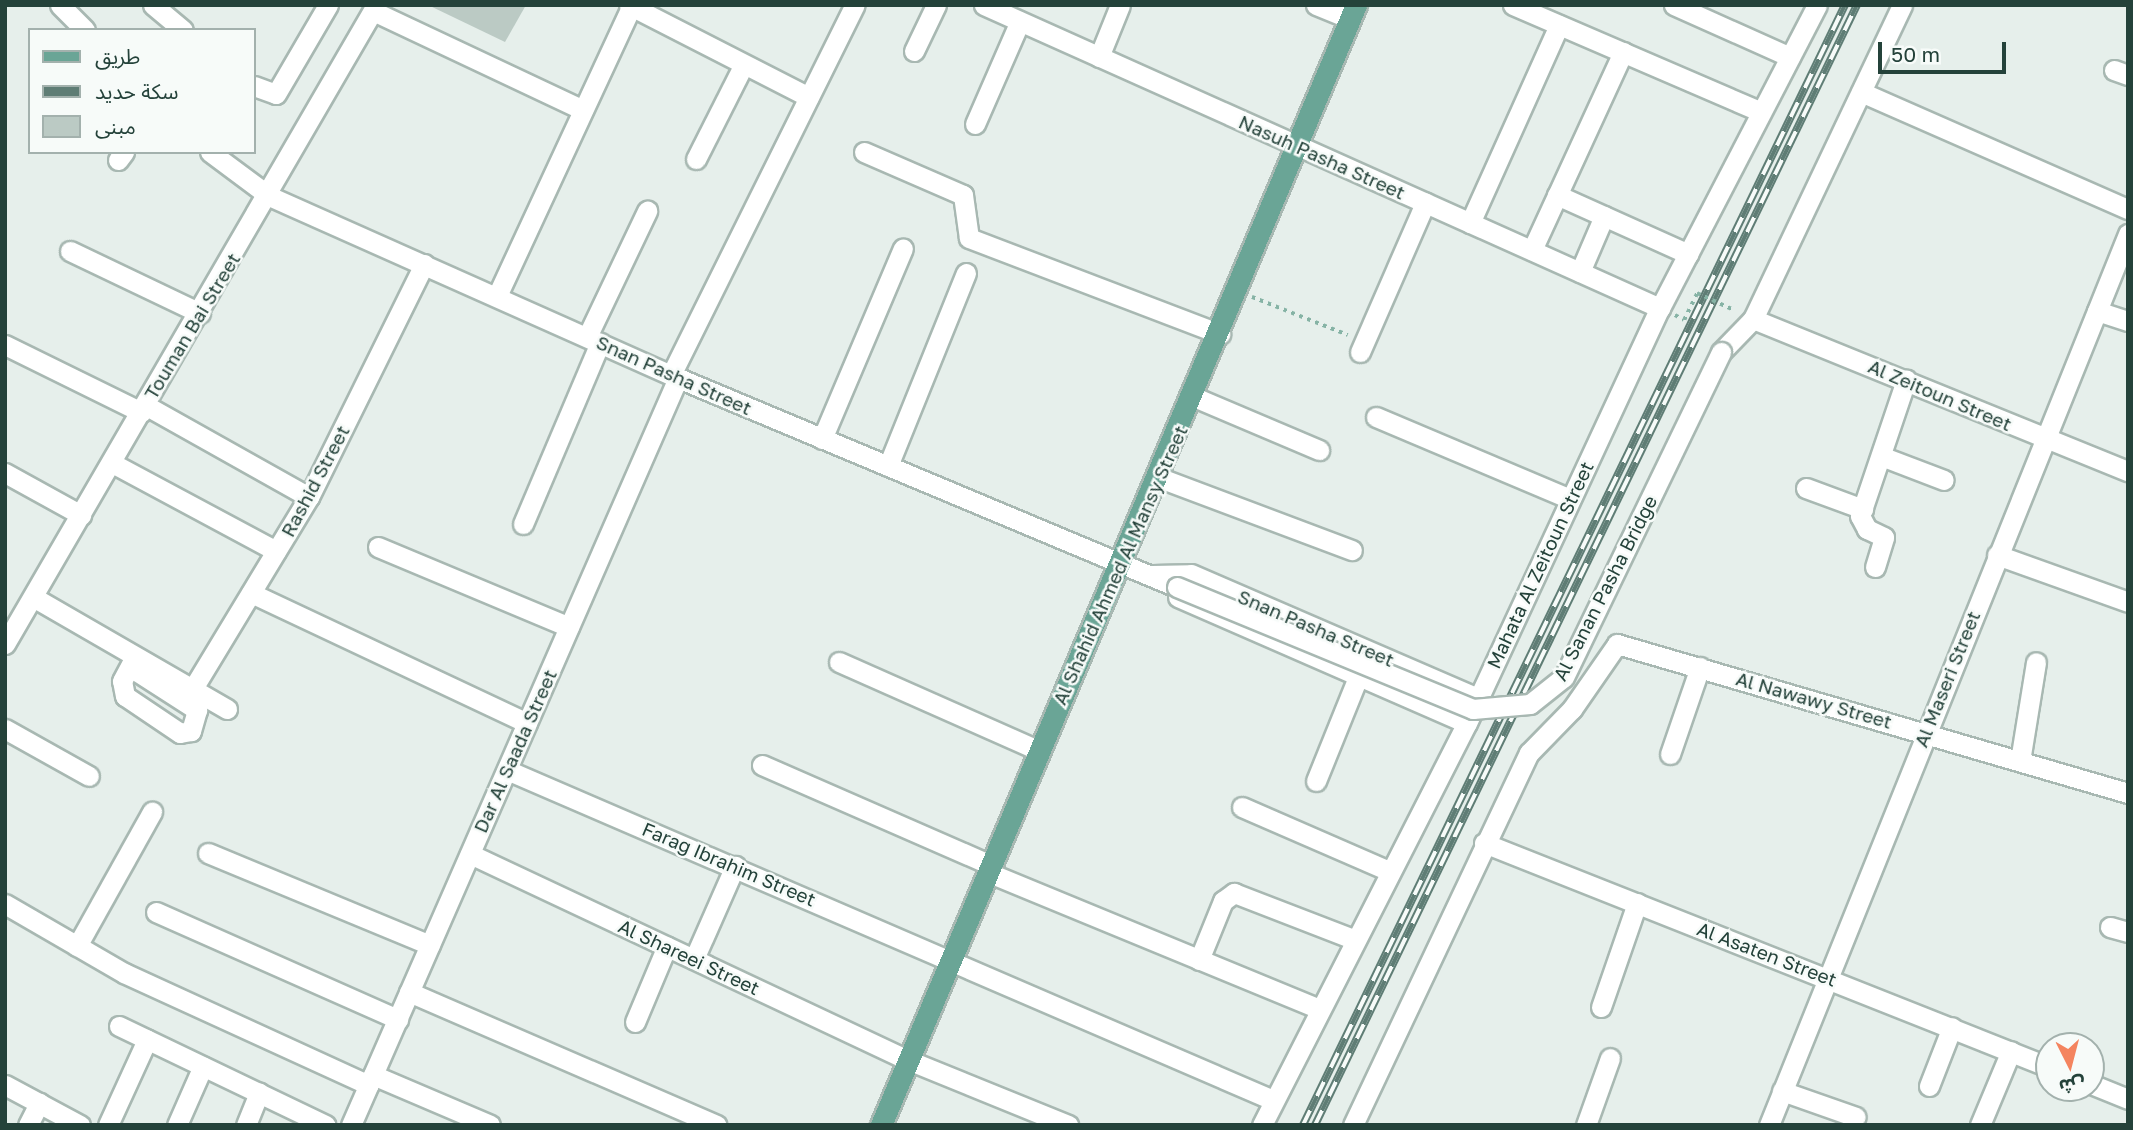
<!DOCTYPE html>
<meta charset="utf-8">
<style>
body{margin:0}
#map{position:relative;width:2133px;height:1130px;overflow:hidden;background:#e6efeb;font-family:"Golos Text","Noto Sans Arabic",sans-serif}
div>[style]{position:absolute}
.building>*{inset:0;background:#bbcac4}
.path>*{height:3.5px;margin-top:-1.75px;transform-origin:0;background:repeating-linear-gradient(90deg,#86b3a5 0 3.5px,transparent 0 8.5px)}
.roads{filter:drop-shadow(2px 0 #a8b8b2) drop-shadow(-2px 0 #a8b8b2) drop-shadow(0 2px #a8b8b2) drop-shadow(0 -2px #a8b8b2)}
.minor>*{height:19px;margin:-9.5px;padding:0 9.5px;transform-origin:9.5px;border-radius:9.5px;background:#fff}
.major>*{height:21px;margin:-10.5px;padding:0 10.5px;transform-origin:10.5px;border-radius:10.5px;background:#6aa596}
.rail>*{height:8px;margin-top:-4px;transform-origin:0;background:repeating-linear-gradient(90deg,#f7fbf9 0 16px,#5f7d75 0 32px);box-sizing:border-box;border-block:2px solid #5f7d75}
.path-bridge>*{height:3.5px;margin-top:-1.75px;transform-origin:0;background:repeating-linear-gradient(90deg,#86b3a5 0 3.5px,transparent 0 8.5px)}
.bridges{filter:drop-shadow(2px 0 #a8b8b2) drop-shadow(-2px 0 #a8b8b2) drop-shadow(0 2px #a8b8b2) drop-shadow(0 -2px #a8b8b2)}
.minor-bridge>*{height:19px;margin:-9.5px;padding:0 9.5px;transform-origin:9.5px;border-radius:9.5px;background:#fff}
span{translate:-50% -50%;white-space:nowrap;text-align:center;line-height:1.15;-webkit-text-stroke:5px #f7fbf9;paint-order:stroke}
.street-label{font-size:19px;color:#24423a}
.frame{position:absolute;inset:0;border:7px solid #24423a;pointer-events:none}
.legend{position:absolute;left:28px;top:28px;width:228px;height:126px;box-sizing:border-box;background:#f7fbf9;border:2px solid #a3b1ad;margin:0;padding:9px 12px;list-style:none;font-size:21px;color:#24423a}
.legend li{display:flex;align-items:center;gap:14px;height:35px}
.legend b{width:35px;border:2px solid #a3b1ad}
.north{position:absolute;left:2035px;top:1032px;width:70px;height:70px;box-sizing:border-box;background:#f7fbf9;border:2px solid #a3b1ad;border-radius:50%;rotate:174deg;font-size:19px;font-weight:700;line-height:28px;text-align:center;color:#24423a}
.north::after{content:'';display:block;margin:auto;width:24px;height:32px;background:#f4845f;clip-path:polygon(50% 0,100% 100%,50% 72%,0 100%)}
.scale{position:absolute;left:1878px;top:42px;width:128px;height:32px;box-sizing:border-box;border:4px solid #24423a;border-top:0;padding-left:9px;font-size:21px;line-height:24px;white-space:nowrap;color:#24423a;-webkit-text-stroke:5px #f7fbf9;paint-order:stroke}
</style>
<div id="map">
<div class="building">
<i style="clip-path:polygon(428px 5px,526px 5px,505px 42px)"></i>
</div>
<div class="path">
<i style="left:1252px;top:297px;width:103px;rotate:21.6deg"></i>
<i style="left:1675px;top:315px;width:10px;rotate:29deg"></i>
<i style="left:1684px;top:320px;width:30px;rotate:-64deg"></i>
</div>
<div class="roads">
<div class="minor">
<i style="left:60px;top:5px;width:35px;rotate:45deg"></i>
<i style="left:153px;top:5px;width:39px;rotate:40deg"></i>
<i style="left:629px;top:5px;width:202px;rotate:27.1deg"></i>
<i style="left:984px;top:5px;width:741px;rotate:24.14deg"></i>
<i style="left:1316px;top:5px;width:37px;rotate:22deg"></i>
<i style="left:1513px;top:5px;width:270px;rotate:23.3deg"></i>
<i style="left:1674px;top:5px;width:127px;rotate:24.1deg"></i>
<i style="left:373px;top:11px;width:232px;rotate:25.2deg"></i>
<i style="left:914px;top:51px;width:51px;rotate:-64.4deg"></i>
<i style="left:1099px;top:57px;width:56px;rotate:-68deg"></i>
<i style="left:2114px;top:70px;width:15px;rotate:20deg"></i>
<i style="left:254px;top:86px;width:23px;rotate:20deg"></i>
<i style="left:276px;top:94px;width:103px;rotate:-59.7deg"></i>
<i style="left:1861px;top:92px;width:292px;rotate:23.7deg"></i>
<i style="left:975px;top:124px;width:112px;rotate:-66.4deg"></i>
<i style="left:210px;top:152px;width:74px;rotate:36.7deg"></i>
<i style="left:269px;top:196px;width:440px;rotate:24deg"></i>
<i style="left:671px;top:375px;width:549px;rotate:22.73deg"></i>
<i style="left:864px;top:152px;width:108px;rotate:23.5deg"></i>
<i style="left:963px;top:195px;width:43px;rotate:82.1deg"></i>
<i style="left:969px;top:238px;width:269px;rotate:20.9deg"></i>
<i style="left:696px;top:159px;width:104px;rotate:-63.2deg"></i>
<i style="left:118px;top:160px;width:10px;rotate:-53deg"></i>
<i style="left:1557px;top:195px;width:144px;rotate:24.2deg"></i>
<i style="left:1470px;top:223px;width:217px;rotate:-65.8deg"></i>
<i style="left:1532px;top:250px;width:218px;rotate:-65.3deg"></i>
<i style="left:70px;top:251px;width:144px;rotate:25.5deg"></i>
<i style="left:1580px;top:272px;width:61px;rotate:-66.8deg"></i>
<i style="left:497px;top:296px;width:315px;rotate:-65.1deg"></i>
<i style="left:2097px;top:311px;width:33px;rotate:18deg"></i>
<i style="left:1753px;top:319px;width:405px;rotate:22.1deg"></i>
<i style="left:1753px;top:319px;width:348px;rotate:-64.6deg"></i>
<i style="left:587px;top:337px;width:140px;rotate:-64.5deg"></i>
<i style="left:5px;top:345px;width:152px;rotate:26.2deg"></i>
<i style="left:1360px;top:352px;width:163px;rotate:-66.4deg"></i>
<i style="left:1721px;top:352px;width:46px;rotate:-45.9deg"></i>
<i style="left:671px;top:375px;width:413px;rotate:-63.6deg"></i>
<i style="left:1194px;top:397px;width:136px;rotate:23deg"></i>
<i style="left:145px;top:405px;width:188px;rotate:29.3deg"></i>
<i style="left:1376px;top:417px;width:211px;rotate:22.9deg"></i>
<i style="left:822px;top:439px;width:207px;rotate:-67deg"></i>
<i style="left:1881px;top:456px;width:67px;rotate:20.9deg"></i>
<i style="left:112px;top:463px;width:186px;rotate:28.2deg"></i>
<i style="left:888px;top:466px;width:208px;rotate:-68deg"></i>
<i style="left:5px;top:473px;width:87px;rotate:28.9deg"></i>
<i style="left:1160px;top:478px;width:205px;rotate:20.6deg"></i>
<i style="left:1806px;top:488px;width:61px;rotate:20.2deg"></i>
<i style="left:523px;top:524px;width:197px;rotate:-67deg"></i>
<i style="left:378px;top:547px;width:207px;rotate:22.7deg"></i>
<i style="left:1997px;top:555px;width:139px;rotate:19.7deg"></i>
<i style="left:1875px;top:567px;width:31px;rotate:-73deg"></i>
<i style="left:1884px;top:537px;width:19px;rotate:-155deg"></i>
<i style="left:1867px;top:529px;width:15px;rotate:-118deg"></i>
<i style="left:1860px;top:516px;width:144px;rotate:-71.3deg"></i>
<i style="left:1152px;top:575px;width:39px;rotate:-1deg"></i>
<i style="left:1191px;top:574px;width:313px;rotate:23.4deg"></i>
<i style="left:251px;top:593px;width:305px;rotate:25.2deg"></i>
<i style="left:33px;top:597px;width:224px;rotate:30deg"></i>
<i style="left:1178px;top:597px;width:315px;rotate:23.6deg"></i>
<i style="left:5px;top:644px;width:739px;rotate:-59.86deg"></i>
<i style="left:839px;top:662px;width:218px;rotate:23.9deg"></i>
<i style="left:130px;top:667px;width:80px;rotate:32.7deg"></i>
<i style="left:197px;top:710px;width:22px;rotate:106deg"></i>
<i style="left:191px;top:731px;width:11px;rotate:170deg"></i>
<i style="left:180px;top:733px;width:66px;rotate:-146.1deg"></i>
<i style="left:125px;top:696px;width:15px;rotate:-101deg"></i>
<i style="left:122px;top:681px;width:27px;rotate:-62deg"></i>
<i style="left:192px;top:690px;width:226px;rotate:-58.8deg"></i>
<i style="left:309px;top:497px;width:260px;rotate:-63.7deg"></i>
<i style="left:5px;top:729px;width:96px;rotate:29.2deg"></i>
<i style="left:1670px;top:754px;width:92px;rotate:-71deg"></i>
<i style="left:2020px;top:761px;width:100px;rotate:-80.8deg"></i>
<i style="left:762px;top:765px;width:250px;rotate:23.6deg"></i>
<i style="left:507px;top:770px;width:834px;rotate:23.31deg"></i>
<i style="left:1316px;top:781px;width:112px;rotate:-68deg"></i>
<i style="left:1242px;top:807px;width:160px;rotate:23.5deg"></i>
<i style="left:1484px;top:843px;width:608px;rotate:21.63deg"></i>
<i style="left:208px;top:853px;width:240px;rotate:22.5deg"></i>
<i style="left:470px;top:854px;width:484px;rotate:25.2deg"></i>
<i style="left:908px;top:1060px;width:173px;rotate:22.1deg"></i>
<i style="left:987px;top:872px;width:359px;rotate:22.4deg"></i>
<i style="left:5px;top:904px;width:138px;rotate:30.1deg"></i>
<i style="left:124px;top:973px;width:269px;rotate:24.6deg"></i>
<i style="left:156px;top:912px;width:265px;rotate:23.9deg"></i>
<i style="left:2110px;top:927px;width:19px;rotate:16deg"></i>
<i style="left:77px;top:946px;width:154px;rotate:-60.8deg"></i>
<i style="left:694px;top:959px;width:102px;rotate:-66.2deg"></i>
<i style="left:1199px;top:960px;width:64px;rotate:-67.9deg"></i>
<i style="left:1223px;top:901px;width:14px;rotate:-36deg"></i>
<i style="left:1234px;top:893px;width:128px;rotate:21.1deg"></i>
<i style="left:409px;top:992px;width:335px;rotate:23.4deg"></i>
<i style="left:1601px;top:1007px;width:110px;rotate:-70.9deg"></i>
<i style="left:635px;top:1022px;width:82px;rotate:-67.2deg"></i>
<i style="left:119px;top:1026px;width:229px;rotate:25.6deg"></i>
<i style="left:373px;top:1075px;width:127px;rotate:23.1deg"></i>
<i style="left:2091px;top:1084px;width:40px;rotate:22deg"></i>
<i style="left:5px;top:1085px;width:85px;rotate:28.1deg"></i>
<i style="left:1929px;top:1086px;width:63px;rotate:-68.7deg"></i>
<i style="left:1782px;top:1091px;width:78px;rotate:19.4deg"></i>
<i style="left:28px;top:1125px;width:25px;rotate:-63deg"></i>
<i style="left:108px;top:1125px;width:94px;rotate:-65.4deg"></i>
<i style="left:177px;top:1125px;width:64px;rotate:-66.2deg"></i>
<i style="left:246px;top:1125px;width:35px;rotate:-68deg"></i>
<i style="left:351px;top:1125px;width:815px;rotate:-66.36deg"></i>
<i style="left:1262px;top:1125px;width:451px;rotate:-63deg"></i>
<i style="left:1467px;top:723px;width:458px;rotate:-65.1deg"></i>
<i style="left:1660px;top:308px;width:341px;rotate:-62.6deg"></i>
<i style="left:1353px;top:1125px;width:412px;rotate:-64.7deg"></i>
<i style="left:1529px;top:753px;width:62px;rotate:-45.7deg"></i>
<i style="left:1572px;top:709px;width:79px;rotate:-55.3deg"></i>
<i style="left:1617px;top:644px;width:532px;rotate:16.26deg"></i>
<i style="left:1586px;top:1125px;width:71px;rotate:-70.3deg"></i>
<i style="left:1769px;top:1125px;width:961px;rotate:-68.05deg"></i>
<i style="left:1980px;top:1125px;width:80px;rotate:-67.3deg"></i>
</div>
<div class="major">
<i style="left:881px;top:1125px;width:1217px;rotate:-67.02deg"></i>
</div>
</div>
<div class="rail">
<i style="left:1303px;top:1125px;width:1244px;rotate:-64.18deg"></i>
<i style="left:1315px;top:1125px;width:1244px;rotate:-64.18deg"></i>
</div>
<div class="path-bridge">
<i style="left:1697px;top:293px;width:41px;rotate:24.7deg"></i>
</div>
<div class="bridges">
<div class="minor-bridge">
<i style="left:1177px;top:587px;width:320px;rotate:22.4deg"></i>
<i style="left:1473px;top:709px;width:57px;rotate:-5deg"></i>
<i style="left:1530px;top:704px;width:43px;rotate:-38.5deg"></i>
<i style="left:1564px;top:677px;width:361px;rotate:-64.2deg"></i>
</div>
</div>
<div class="street-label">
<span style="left:1322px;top:157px;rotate:24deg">Nasuh Pasha Street</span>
<span style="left:192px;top:326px;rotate:-59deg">Touman Bai Street</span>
<span style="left:674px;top:375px;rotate:24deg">Snan Pasha Street</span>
<span style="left:1940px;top:395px;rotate:23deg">Al Zeitoun Street</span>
<span style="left:315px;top:481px;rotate:-62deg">Rashid Street</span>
<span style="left:1120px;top:565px;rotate:-66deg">Al Shahid Ahmed Al Mansy Street</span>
<span style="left:1540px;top:565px;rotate:-65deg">Mahata Al Zeitoun Street</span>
<span style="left:1605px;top:588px;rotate:-63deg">Al Sanan Pasha Bridge</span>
<span style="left:1316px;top:628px;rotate:23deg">Snan Pasha Street</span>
<span style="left:1947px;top:679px;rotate:-68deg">Al Maseri Street</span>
<span style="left:1814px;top:700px;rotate:16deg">Al Nawawy Street</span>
<span style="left:515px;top:751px;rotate:-66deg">Dar Al Saada Street</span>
<span style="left:729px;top:864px;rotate:23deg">Farag Ibrahim Street</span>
<span style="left:1767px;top:954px;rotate:21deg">Al Asaten Street</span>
<span style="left:689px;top:957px;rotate:25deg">Al Shareei Street</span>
</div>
<div class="frame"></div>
<ul class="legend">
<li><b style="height:9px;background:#6aa596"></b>طريق</li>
<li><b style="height:9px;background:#5f7d75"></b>سكة حديد</li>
<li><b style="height:19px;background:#bbcac4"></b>مبنى</li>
</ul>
<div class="north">ش</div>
<div class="scale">50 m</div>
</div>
